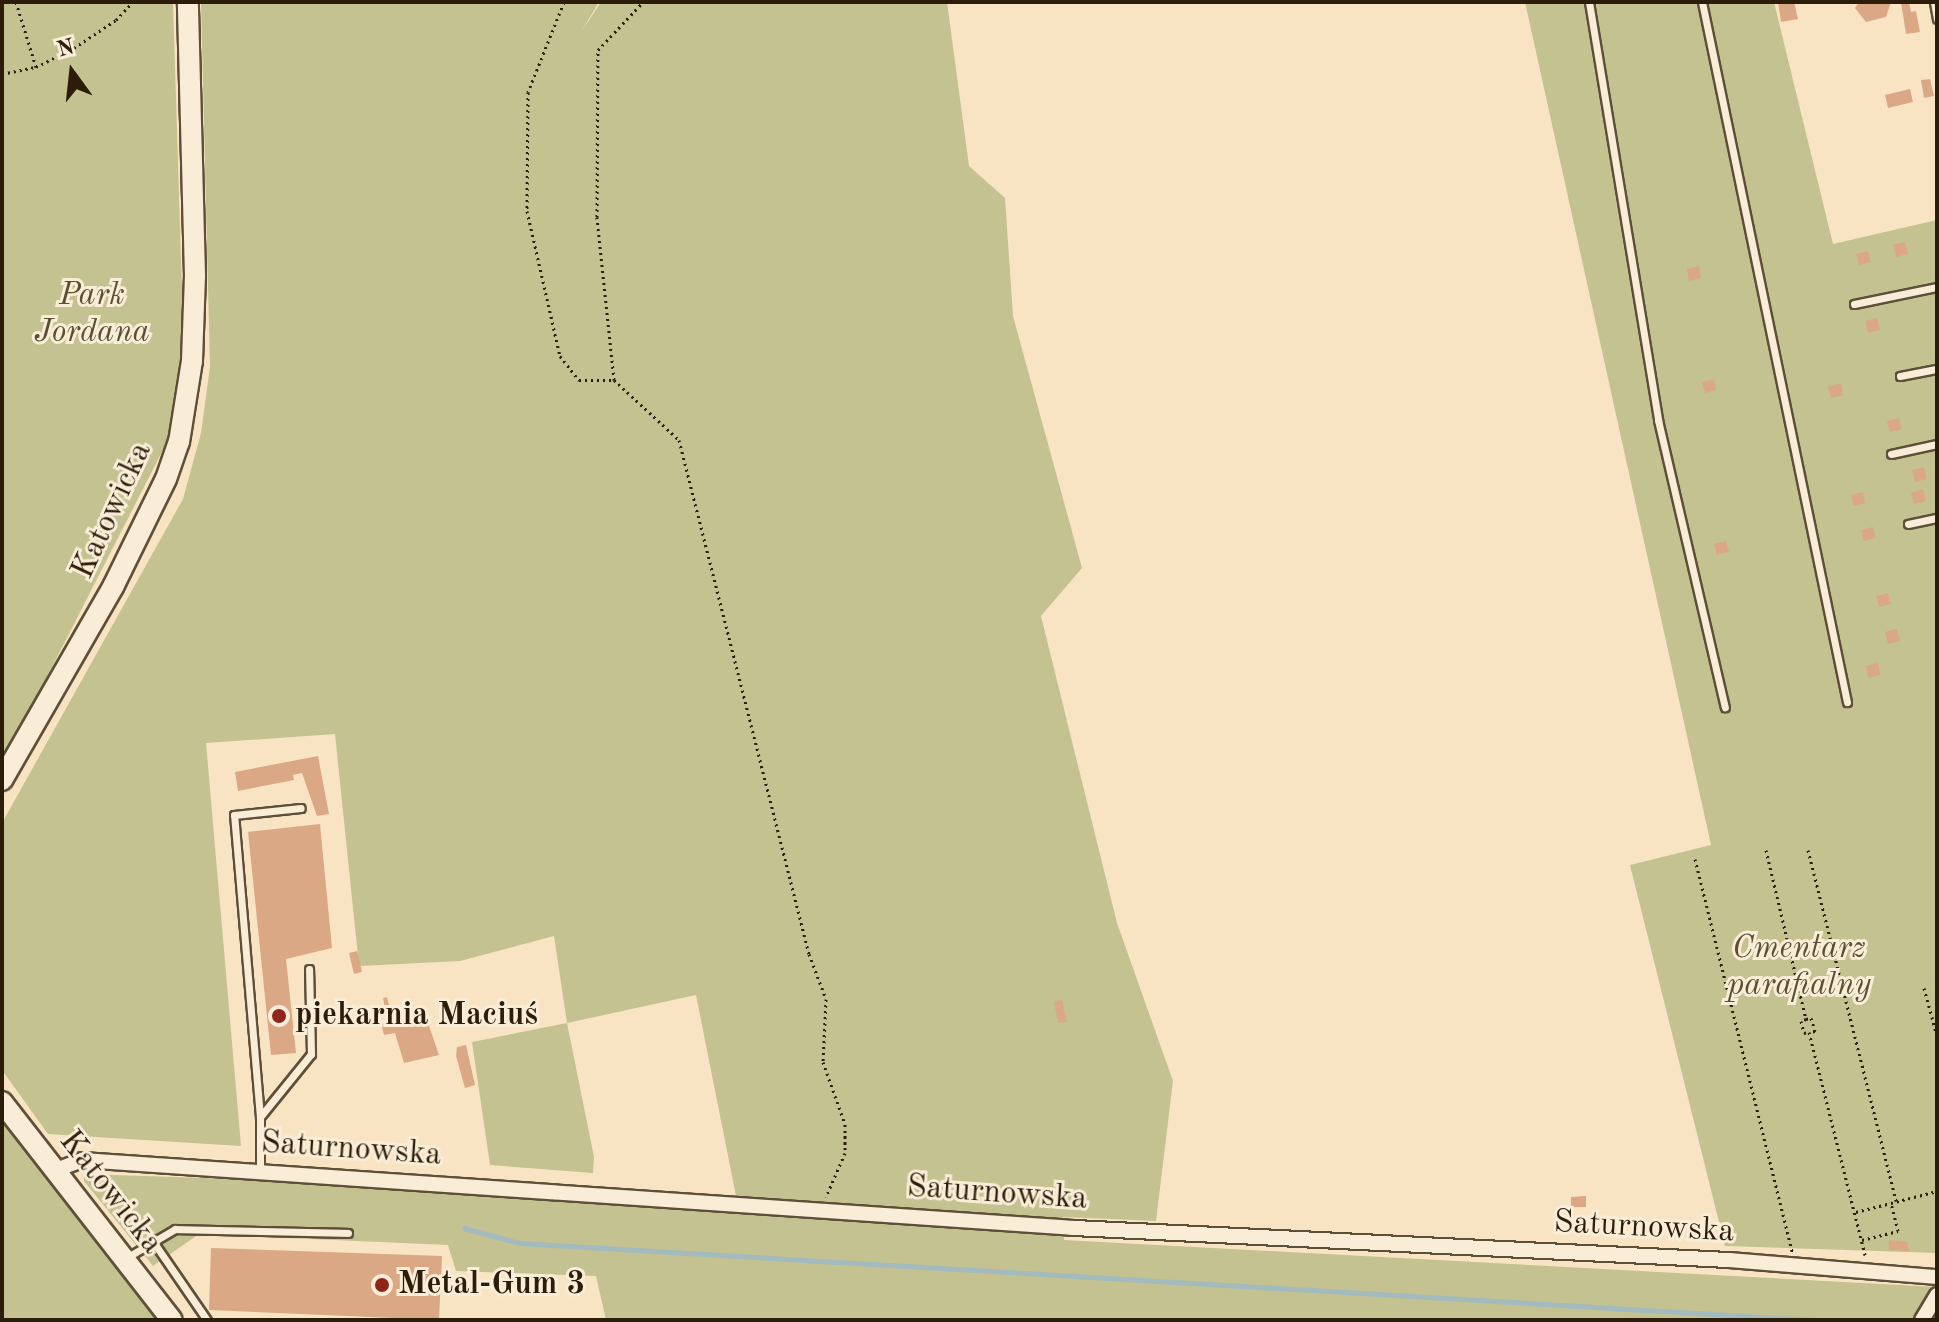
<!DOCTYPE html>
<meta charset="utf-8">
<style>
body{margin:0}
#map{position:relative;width:1939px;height:1322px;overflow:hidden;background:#f8e4c3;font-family:"Old Standard TT",serif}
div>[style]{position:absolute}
.green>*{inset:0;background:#c3c290}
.stream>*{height:5px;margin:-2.5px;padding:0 2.5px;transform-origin:2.5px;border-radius:2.5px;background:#a3bbbf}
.building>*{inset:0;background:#dba885}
.path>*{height:3px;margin-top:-1.5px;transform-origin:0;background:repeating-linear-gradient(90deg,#2b1d09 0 2px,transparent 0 6px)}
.roads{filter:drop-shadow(2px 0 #5e4f38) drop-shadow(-2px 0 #5e4f38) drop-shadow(0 2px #5e4f38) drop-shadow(0 -2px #5e4f38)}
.lane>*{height:7px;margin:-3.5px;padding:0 3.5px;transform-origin:3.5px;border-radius:3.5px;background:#faedd8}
.street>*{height:14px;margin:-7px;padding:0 7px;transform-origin:7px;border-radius:7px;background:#faedd8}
.secondary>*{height:20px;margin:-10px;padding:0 10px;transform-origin:10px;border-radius:10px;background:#faedd8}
.dots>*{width:22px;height:22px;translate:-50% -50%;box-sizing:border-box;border:4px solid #faedd8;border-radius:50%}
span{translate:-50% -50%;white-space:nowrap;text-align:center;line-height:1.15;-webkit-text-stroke:6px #faedd8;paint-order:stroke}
.park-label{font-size:32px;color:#594f32;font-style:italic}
.street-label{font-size:32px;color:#2b1d09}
.poi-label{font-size:32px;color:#2b1d09;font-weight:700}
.left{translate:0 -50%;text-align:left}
.frame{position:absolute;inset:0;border:4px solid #2b1d09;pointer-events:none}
.north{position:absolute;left:32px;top:32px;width:80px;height:80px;-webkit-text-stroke:6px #faedd8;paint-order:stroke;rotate:345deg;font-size:22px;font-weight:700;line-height:32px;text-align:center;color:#2b1d09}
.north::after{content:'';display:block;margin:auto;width:28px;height:36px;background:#2b1d09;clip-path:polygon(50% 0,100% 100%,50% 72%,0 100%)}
</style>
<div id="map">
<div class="green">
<i style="clip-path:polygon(2px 2px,173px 2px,184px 357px,167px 442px,2px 765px)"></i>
<i style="clip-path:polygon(201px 2px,599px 2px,581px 32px,601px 2px,947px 2px,969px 166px,1005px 198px,1013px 316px,1082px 568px,1041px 616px,1117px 923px,1173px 1081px,1156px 1221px,1063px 1217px,1064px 1240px,1937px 1287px,1937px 1320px,606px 1320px,596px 1276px,456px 1271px,448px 1245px,199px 1234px,153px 1266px,84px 1181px,84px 1174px,736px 1196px,696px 995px,567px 1023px,594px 1157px,593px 1173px,490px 1165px,472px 1042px,567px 1023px,554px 936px,460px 961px,359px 966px,335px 734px,206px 743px,241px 1146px,48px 1134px,2px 1070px,2px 823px,183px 499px,201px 433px,210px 367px)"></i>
<i style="clip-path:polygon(1525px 2px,1774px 2px,1833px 244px,1937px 220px,1937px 1253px,1725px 1246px,1630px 865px,1711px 845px)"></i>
<i style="clip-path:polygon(2px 1116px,53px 1182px,159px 1320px,2px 1320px)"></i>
</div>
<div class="stream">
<i style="left:464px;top:1228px;width:57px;rotate:15.3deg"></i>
<i style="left:519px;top:1243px;width:1298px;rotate:3.4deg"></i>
</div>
<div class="building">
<i style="clip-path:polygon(1778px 2px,1794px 2px,1798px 19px,1781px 22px)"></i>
<i style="clip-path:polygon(1859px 2px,1891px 2px,1886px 17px,1866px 22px,1855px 8px)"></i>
<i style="clip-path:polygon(1901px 2px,1909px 2px,1911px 12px,1916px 11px,1920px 32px,1906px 34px)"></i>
<i style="clip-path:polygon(1930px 79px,1934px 96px,1924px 98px,1921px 80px)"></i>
<i style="clip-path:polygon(1910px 89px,1913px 102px,1888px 108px,1885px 95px)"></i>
<i style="clip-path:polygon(1905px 242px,1908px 254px,1896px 257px,1893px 245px)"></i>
<i style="clip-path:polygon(1868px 251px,1871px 262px,1859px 265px,1856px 254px)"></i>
<i style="clip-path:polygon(1699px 266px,1701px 278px,1689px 281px,1687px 269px)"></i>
<i style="clip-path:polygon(1877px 318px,1880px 330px,1868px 333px,1865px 321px)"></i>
<i style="clip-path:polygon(1714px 379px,1716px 390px,1705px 393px,1702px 382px)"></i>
<i style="clip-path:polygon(1841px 383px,1843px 395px,1831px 398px,1828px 387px)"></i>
<i style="clip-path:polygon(1899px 418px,1902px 429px,1890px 432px,1887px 421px)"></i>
<i style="clip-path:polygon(1924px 467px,1927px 479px,1915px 482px,1912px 470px)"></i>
<i style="clip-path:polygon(1923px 489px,1926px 501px,1914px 504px,1911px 493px)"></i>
<i style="clip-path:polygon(1863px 492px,1865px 503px,1854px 506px,1851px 495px)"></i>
<i style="clip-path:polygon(1873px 527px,1876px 538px,1864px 541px,1861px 530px)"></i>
<i style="clip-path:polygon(1726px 541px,1729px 552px,1717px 555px,1714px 544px)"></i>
<i style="clip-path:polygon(1888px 593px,1891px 604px,1879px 607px,1876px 596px)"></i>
<i style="clip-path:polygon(1897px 629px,1900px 641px,1888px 644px,1885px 632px)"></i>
<i style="clip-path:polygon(1878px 663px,1880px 675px,1868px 678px,1866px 666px)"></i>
<i style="clip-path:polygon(318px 756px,329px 814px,317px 816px,302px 773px,293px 775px,294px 780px,238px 791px,235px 772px)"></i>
<i style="clip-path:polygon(320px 824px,332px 948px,286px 959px,296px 1053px,271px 1055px,248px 832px)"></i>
<i style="clip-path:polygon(357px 951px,362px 972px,354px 974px,349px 953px)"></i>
<i style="clip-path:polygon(387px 997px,391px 1013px,422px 1006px,439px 1055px,404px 1063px,395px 1033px,384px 1035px,381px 1024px,388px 1023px,383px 998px)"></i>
<i style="clip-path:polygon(1062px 1000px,1067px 1022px,1058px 1023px,1054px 1001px)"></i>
<i style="clip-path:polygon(466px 1045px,475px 1085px,465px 1088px,456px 1056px,457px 1047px)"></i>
<i style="clip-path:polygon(1586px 1196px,1586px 1207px,1571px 1207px,1571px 1197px)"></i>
<i style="clip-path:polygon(1889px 1240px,1907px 1242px,1909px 1251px,1889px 1250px)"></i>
<i style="clip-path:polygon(211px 1248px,442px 1256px,439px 1320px,209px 1310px)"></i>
</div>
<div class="path">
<i style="left:16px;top:2px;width:68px;rotate:72.9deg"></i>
<i style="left:564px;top:2px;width:97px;rotate:111.8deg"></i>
<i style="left:528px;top:92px;width:119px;rotate:90.5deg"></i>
<i style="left:527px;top:211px;width:149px;rotate:77.2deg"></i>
<i style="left:560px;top:356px;width:31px;rotate:52deg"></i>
<i style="left:579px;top:380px;width:35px"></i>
<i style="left:614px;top:380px;width:88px;rotate:42.7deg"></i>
<i style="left:679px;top:440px;width:530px;rotate:75.81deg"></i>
<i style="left:809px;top:954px;width:48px;rotate:69.3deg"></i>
<i style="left:826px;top:999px;width:63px;rotate:92.7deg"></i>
<i style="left:823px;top:1062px;width:66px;rotate:70.5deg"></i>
<i style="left:845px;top:1124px;width:29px;rotate:90deg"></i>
<i style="left:845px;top:1153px;width:48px;rotate:113.4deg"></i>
<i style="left:2px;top:74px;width:35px;rotate:-12deg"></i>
<i style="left:36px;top:67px;width:42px;rotate:-26.6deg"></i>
<i style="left:74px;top:48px;width:50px;rotate:-33.7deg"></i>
<i style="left:116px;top:20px;width:25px;rotate:-47deg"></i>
<i style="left:614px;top:380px;width:164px;rotate:-96deg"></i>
<i style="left:597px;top:217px;width:167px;rotate:-89.7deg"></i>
<i style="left:598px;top:50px;width:66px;rotate:-46.8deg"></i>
<i style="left:1766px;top:850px;width:174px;rotate:76.7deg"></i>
<i style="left:1806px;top:1019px;width:5px;rotate:158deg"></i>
<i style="left:1801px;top:1021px;width:12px;rotate:76deg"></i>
<i style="left:1804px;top:1033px;width:5px;rotate:-11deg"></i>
<i style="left:1809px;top:1032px;width:230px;rotate:75.9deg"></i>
<i style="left:1808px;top:850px;width:362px;rotate:75.9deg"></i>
<i style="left:1695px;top:859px;width:405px;rotate:76.1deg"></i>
<i style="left:1924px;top:988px;width:50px;rotate:74.8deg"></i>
<i style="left:1806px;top:1019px;width:5px;rotate:-11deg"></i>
<i style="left:1811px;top:1018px;width:14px;rotate:73deg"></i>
<i style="left:1815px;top:1031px;width:6px;rotate:171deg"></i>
<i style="left:1856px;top:1212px;width:84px;rotate:-14.5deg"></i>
<i style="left:1862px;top:1240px;width:37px;rotate:-14deg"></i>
<i style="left:1898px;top:1231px;width:30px;rotate:-104deg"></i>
</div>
<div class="roads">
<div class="lane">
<i style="left:1589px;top:2px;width:424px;rotate:80.6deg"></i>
<i style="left:1658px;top:420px;width:295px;rotate:76.9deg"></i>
<i style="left:1702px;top:2px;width:715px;rotate:78.3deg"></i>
<i style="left:1934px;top:2px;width:17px;rotate:80deg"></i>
<i style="left:1854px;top:304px;width:85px;rotate:-11.6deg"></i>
<i style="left:1900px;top:376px;width:38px;rotate:-11deg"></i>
<i style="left:1891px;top:454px;width:47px;rotate:-12.3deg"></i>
<i style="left:1908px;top:524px;width:30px;rotate:-12deg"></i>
<i style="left:260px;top:1117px;width:81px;rotate:-51deg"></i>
<i style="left:311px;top:1054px;width:85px;rotate:-91.3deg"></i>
<i style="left:260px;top:1171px;width:54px;rotate:-90deg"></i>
<i style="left:260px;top:1117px;width:303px;rotate:-94.9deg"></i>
<i style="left:234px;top:815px;width:67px;rotate:-6deg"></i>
<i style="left:152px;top:1240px;width:97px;rotate:55.5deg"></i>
<i style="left:126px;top:1258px;width:57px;rotate:-30.6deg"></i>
<i style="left:175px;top:1229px;width:173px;rotate:1.3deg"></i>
</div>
<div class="street">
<i style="left:56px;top:1170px;width:28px;rotate:-21deg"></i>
<i style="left:82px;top:1160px;width:994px;rotate:3.92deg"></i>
<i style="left:1074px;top:1228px;width:656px;rotate:2.8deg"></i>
<i style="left:1729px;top:1260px;width:209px;rotate:4.7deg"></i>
<i style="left:1922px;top:1320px;width:29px;rotate:-59deg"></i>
</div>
<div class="secondary">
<i style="left:2px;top:780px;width:223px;rotate:-60.1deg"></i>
<i style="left:113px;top:587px;width:120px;rotate:-63.9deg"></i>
<i style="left:166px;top:479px;width:39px;rotate:-71deg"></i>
<i style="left:179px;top:442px;width:82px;rotate:-80.9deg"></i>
<i style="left:192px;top:361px;width:85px;rotate:-88deg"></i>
<i style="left:195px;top:276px;width:274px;rotate:-91.5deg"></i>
<i style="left:2px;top:1102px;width:276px;rotate:52.1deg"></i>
</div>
</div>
<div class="dots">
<i style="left:279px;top:1016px;background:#8f2418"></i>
<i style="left:382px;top:1285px;background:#8f2418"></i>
</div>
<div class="park-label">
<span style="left:92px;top:315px">Park<br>Jordana</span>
<span style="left:1799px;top:968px">Cmentarz<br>parafialny</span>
</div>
<div class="street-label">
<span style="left:113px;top:511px;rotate:-65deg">Katowicka</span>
<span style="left:351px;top:1150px;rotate:4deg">Saturnowska</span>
<span style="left:110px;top:1193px;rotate:52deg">Katowicka</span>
<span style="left:997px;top:1194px;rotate:4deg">Saturnowska</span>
<span style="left:1644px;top:1228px;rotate:3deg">Saturnowska</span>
</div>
<div class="poi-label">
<span class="left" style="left:295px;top:1016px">piekarnia Maciuś</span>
<span class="left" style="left:398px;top:1285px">Metal-Gum 3</span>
</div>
<div class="frame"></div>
<div class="north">N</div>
</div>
